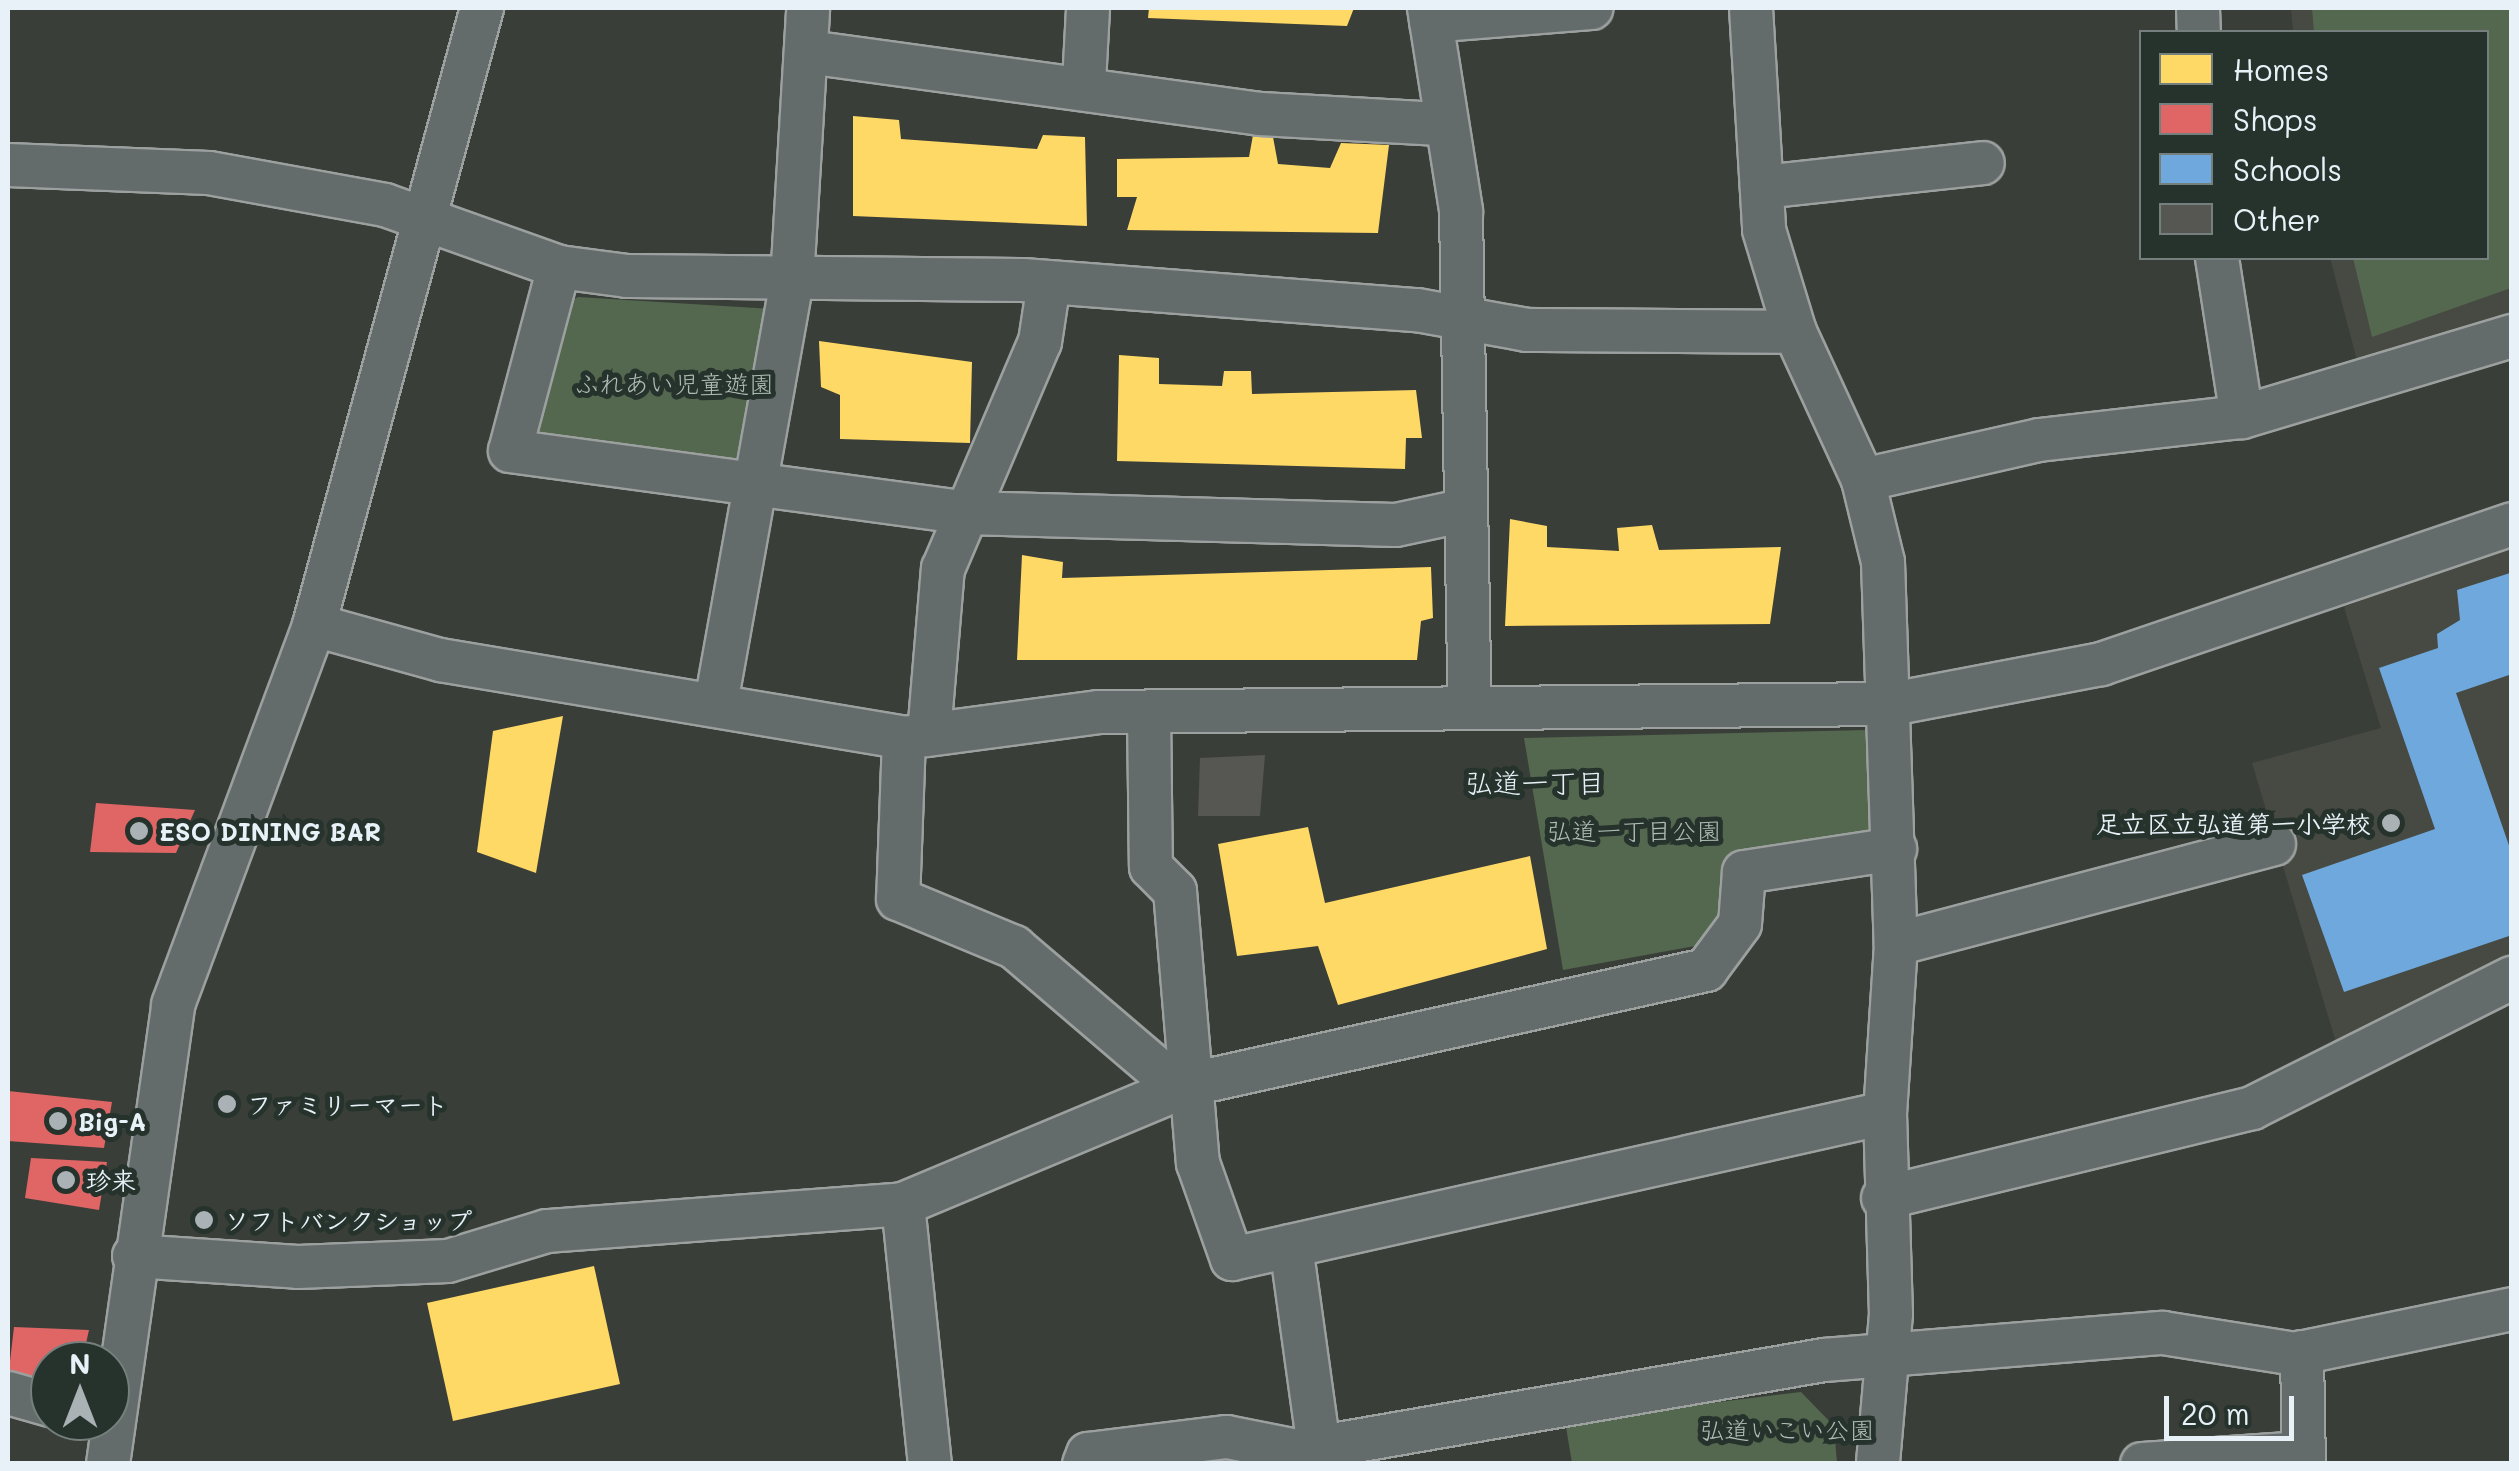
<!DOCTYPE html>
<meta charset="utf-8">
<style>
body{margin:0}
#map{position:relative;width:2519px;height:1471px;overflow:hidden;background:#3a3e39;font-family:Mali,"Klee One",sans-serif}
div>[style]{position:absolute}
.built>*{inset:0;background:#474a42}
.green>*{inset:0;background:#54684f}
.homes>*{inset:0;background:#ffd966}
.shops>*{inset:0;background:#e06666}
.schools>*{inset:0;background:#6fa8dc}
.building>*{inset:0;background:#565653}
.roads{filter:drop-shadow(2px 0 #9ca09f) drop-shadow(-2px 0 #9ca09f) drop-shadow(0 2px #9ca09f) drop-shadow(0 -2px #9ca09f)}
.minor>*{height:42px;margin:-21px;padding:0 21px;transform-origin:21px;border-radius:21px;background:#646b6b}
.dots>*{width:28px;height:28px;translate:-50% -50%;box-sizing:border-box;border:5px solid #26332d;border-radius:50%}
span{translate:-50% -50%;white-space:nowrap;text-align:center;line-height:1.15;-webkit-text-stroke:10px #26332d;paint-order:stroke}
.park-label{font-size:25px;color:#aebdb6}
.poi-label{font-size:25px;color:#e8f1f8;font-weight:700}
.right{translate:-100% -50%;text-align:right}
.left{translate:0 -50%;text-align:left}
.neighbourhood-label{font-size:28px;color:#e8f1f8}
.frame{position:absolute;inset:0;border:10px solid #e8f1f8;pointer-events:none}
.legend{position:absolute;left:2139px;top:30px;width:350px;height:230px;box-sizing:border-box;background:#26332d;border:2px solid #747f7e;margin:0;padding:12px 18px;list-style:none;font-size:30px;color:#e8f1f8}
.legend li{display:flex;align-items:center;gap:20px;height:50px}
.legend b{width:50px;border:2px solid #747f7e}
.north{position:absolute;left:30px;top:1341px;width:100px;height:100px;box-sizing:border-box;background:#26332d;border:2px solid #747f7e;border-radius:50%;rotate:0deg;font-size:28px;font-weight:700;line-height:40px;text-align:center;color:#e8f1f8}
.north::after{content:'';display:block;margin:auto;width:35px;height:45px;background:#abb2b5;clip-path:polygon(50% 0,100% 100%,50% 72%,0 100%)}
.scale{position:absolute;left:2164px;top:1396px;width:130px;height:45px;box-sizing:border-box;border:5px solid #e8f1f8;border-top:0;padding-left:12px;font-size:30px;line-height:35px;white-space:nowrap;color:#e8f1f8;-webkit-text-stroke:8px #26332d;paint-order:stroke}
</style>
<div id="map">
<div class="built">
<i style="clip-path:polygon(2291px 8px,2511px 8px,2511px 313px,2359px 368px,2330px 258px,2486px 258px,2486px 32px,2293px 32px)"></i>
<i style="clip-path:polygon(2511px 545px,2511px 963px,2338px 1049px,2252px 763px,2381px 728px,2344px 607px)"></i>
</div>
<div class="green">
<i style="clip-path:polygon(2312px 8px,2511px 8px,2511px 288px,2372px 337px,2353px 258px,2486px 258px,2486px 32px,2314px 32px)"></i>
<i style="clip-path:polygon(578px 297px,773px 309px,747px 459px,733px 473px,539px 444px,533px 422px,562px 307px)"></i>
<i style="clip-path:polygon(1868px 730px,1872px 836px,1724px 858px,1721px 918px,1695px 946px,1563px 970px,1524px 738px)"></i>
<i style="clip-path:polygon(1801px 1392px,1834px 1426px,1837px 1463px,1572px 1463px,1565px 1421px)"></i>
</div>
<div class="homes">
<i style="clip-path:polygon(1149px 8px,1354px 8px,1347px 26px,1148px 18px)"></i>
<i style="clip-path:polygon(853px 116px,899px 120px,901px 139px,1037px 149px,1043px 135px,1085px 137px,1087px 226px,853px 216px)"></i>
<i style="clip-path:polygon(1253px 135px,1273px 137px,1278px 164px,1330px 168px,1341px 143px,1389px 145px,1378px 233px,1127px 230px,1137px 197px,1117px 197px,1117px 159px,1249px 157px)"></i>
<i style="clip-path:polygon(819px 341px,972px 362px,970px 443px,840px 439px,840px 395px,821px 387px)"></i>
<i style="clip-path:polygon(1119px 355px,1159px 358px,1159px 384px,1222px 386px,1224px 371px,1251px 371px,1252px 394px,1416px 390px,1422px 438px,1406px 438px,1405px 469px,1117px 461px)"></i>
<i style="clip-path:polygon(1510px 519px,1547px 526px,1547px 547px,1619px 551px,1617px 528px,1652px 525px,1659px 550px,1781px 547px,1770px 624px,1505px 626px)"></i>
<i style="clip-path:polygon(1022px 555px,1063px 562px,1062px 578px,1431px 567px,1433px 618px,1421px 621px,1417px 660px,1017px 660px)"></i>
<i style="clip-path:polygon(563px 716px,536px 873px,477px 852px,493px 731px)"></i>
<i style="clip-path:polygon(1308px 827px,1325px 903px,1530px 856px,1547px 949px,1338px 1005px,1318px 946px,1237px 956px,1218px 844px)"></i>
<i style="clip-path:polygon(594px 1266px,620px 1384px,453px 1421px,427px 1303px)"></i>
</div>
<div class="shops">
<i style="clip-path:polygon(96px 803px,195px 810px,176px 853px,90px 852px)"></i>
<i style="clip-path:polygon(8px 1091px,112px 1102px,104px 1148px,8px 1141px)"></i>
<i style="clip-path:polygon(31px 1158px,107px 1162px,99px 1210px,25px 1198px)"></i>
<i style="clip-path:polygon(14px 1327px,89px 1330px,82px 1361px,50px 1361px,50px 1380px,9px 1370px)"></i>
</div>
<div class="schools">
<i style="clip-path:polygon(2510px 573px,2512px 674px,2456px 693px,2512px 854px,2512px 935px,2344px 992px,2302px 875px,2435px 829px,2379px 668px,2438px 648px,2437px 634px,2460px 620px,2457px 590px)"></i>
</div>
<div class="building">
<i style="clip-path:polygon(1265px 755px,1260px 816px,1198px 816px,1200px 758px)"></i>
</div>
<div class="roads">
<div class="minor">
<i style="left:1429px;top:8px;width:206px;rotate:81deg"></i>
<i style="left:1461px;top:211px;width:496px;rotate:89deg"></i>
<i style="left:1751px;top:8px;width:222px;rotate:86.6deg"></i>
<i style="left:1764px;top:230px;width:107px;rotate:73.1deg"></i>
<i style="left:1795px;top:332px;width:163px;rotate:65.3deg"></i>
<i style="left:1863px;top:480px;width:84px;rotate:76.3deg"></i>
<i style="left:1883px;top:562px;width:382px;rotate:88.1deg"></i>
<i style="left:1896px;top:944px;width:169px;rotate:93.7deg"></i>
<i style="left:1885px;top:1113px;width:201px;rotate:88.3deg"></i>
<i style="left:1891px;top:1314px;width:151px;rotate:95deg"></i>
<i style="left:2198px;top:8px;width:24px;rotate:88deg"></i>
<i style="left:1431px;top:21px;width:161px;rotate:-4.6deg"></i>
<i style="left:808px;top:52px;width:456px;rotate:7.8deg"></i>
<i style="left:1260px;top:114px;width:181px;rotate:3.2deg"></i>
<i style="left:1084px;top:83px;width:75px;rotate:-86.9deg"></i>
<i style="left:8px;top:165px;width:201px;rotate:2.3deg"></i>
<i style="left:209px;top:173px;width:179px;rotate:10.3deg"></i>
<i style="left:385px;top:205px;width:185px;rotate:19.6deg"></i>
<i style="left:559px;top:267px;width:69px;rotate:7.5deg"></i>
<i style="left:627px;top:276px;width:396px;rotate:0.6deg"></i>
<i style="left:1023px;top:280px;width:395px;rotate:4.4deg"></i>
<i style="left:1417px;top:310px;width:112px;rotate:10.3deg"></i>
<i style="left:1527px;top:330px;width:268px;rotate:0.4deg"></i>
<i style="left:1762px;top:187px;width:222px;rotate:-6.2deg"></i>
<i style="left:2217px;top:258px;width:161px;rotate:81.1deg"></i>
<i style="left:559px;top:267px;width:190px;rotate:104.9deg"></i>
<i style="left:510px;top:451px;width:461px;rotate:7.7deg"></i>
<i style="left:967px;top:513px;width:429px;rotate:1.6deg"></i>
<i style="left:1396px;top:525px;width:67px;rotate:-12deg"></i>
<i style="left:1863px;top:480px;width:180px;rotate:-12.8deg"></i>
<i style="left:2039px;top:440px;width:204px;rotate:-6.5deg"></i>
<i style="left:2242px;top:417px;width:282px;rotate:-16.7deg"></i>
<i style="left:314px;top:625px;width:131px;rotate:15.5deg"></i>
<i style="left:440px;top:660px;width:471px;rotate:9.5deg"></i>
<i style="left:904px;top:738px;width:196px;rotate:-7.6deg"></i>
<i style="left:1098px;top:712px;width:794px;rotate:-0.58deg"></i>
<i style="left:1892px;top:704px;width:213px;rotate:-10.8deg"></i>
<i style="left:2101px;top:664px;width:434px;rotate:-18.8deg"></i>
<i style="left:716px;top:703px;width:429px;rotate:-79.8deg"></i>
<i style="left:792px;top:281px;width:273px;rotate:-86.6deg"></i>
<i style="left:1149px;top:712px;width:155px;rotate:89.3deg"></i>
<i style="left:1151px;top:867px;width:34px;rotate:45deg"></i>
<i style="left:1175px;top:891px;width:273px;rotate:85.2deg"></i>
<i style="left:1198px;top:1163px;width:102px;rotate:70.5deg"></i>
<i style="left:1232px;top:1259px;width:669px;rotate:-12.6deg"></i>
<i style="left:929px;top:734px;width:166px;rotate:-85.2deg"></i>
<i style="left:943px;top:569px;width:247px;rotate:-66.9deg"></i>
<i style="left:1040px;top:342px;width:60px;rotate:-81.3deg"></i>
<i style="left:904px;top:738px;width:161px;rotate:92.1deg"></i>
<i style="left:898px;top:899px;width:126px;rotate:22.5deg"></i>
<i style="left:1014px;top:947px;width:217px;rotate:40.5deg"></i>
<i style="left:1896px;top:944px;width:391px;rotate:-14.8deg"></i>
<i style="left:1883px;top:1198px;width:380px;rotate:-13.7deg"></i>
<i style="left:2252px;top:1108px;width:291px;rotate:-26.6deg"></i>
<i style="left:903px;top:1204px;width:261px;rotate:84.1deg"></i>
<i style="left:1291px;top:1246px;width:203px;rotate:82.1deg"></i>
<i style="left:134px;top:1256px;width:164px;rotate:3.8deg"></i>
<i style="left:298px;top:1267px;width:150px;rotate:-2.3deg"></i>
<i style="left:448px;top:1261px;width:103px;rotate:-16.9deg"></i>
<i style="left:547px;top:1231px;width:357px;rotate:-4.3deg"></i>
<i style="left:903px;top:1204px;width:308px;rotate:-22.7deg"></i>
<i style="left:1187px;top:1085px;width:532px;rotate:-12.49deg"></i>
<i style="left:1706px;top:970px;width:57px;rotate:-53.5deg"></i>
<i style="left:1740px;top:924px;width:52px;rotate:-85.6deg"></i>
<i style="left:1744px;top:872px;width:153px;rotate:-8.7deg"></i>
<i style="left:2302px;top:1352px;width:112px;rotate:89deg"></i>
<i style="left:8px;top:1393px;width:44px;rotate:15.9deg"></i>
<i style="left:108px;top:1464px;width:464px;rotate:-81.9deg"></i>
<i style="left:173px;top:1005px;width:405px;rotate:-69.6deg"></i>
<i style="left:314px;top:625px;width:639px;rotate:-74.77deg"></i>
<i style="left:1084px;top:1464px;width:11px;rotate:-68deg"></i>
<i style="left:1088px;top:1454px;width:140px;rotate:-7deg"></i>
<i style="left:1227px;top:1437px;width:72px;rotate:11.2deg"></i>
<i style="left:1298px;top:1451px;width:534px;rotate:-9.82deg"></i>
<i style="left:1824px;top:1360px;width:340px;rotate:-4.6deg"></i>
<i style="left:2163px;top:1333px;width:134px;rotate:9deg"></i>
<i style="left:2295px;top:1354px;width:222px;rotate:-11.7deg"></i>
<i style="left:2142px;top:1464px;width:162px;rotate:-3.9deg"></i>
</div>
</div>
<div class="dots">
<i style="left:2391px;top:823px;background:#abb2b5"></i>
<i style="left:139px;top:831px;background:#abb2b5"></i>
<i style="left:227px;top:1104px;background:#abb2b5"></i>
<i style="left:58px;top:1121px;background:#abb2b5"></i>
<i style="left:66px;top:1180px;background:#abb2b5"></i>
<i style="left:204px;top:1220px;background:#abb2b5"></i>
</div>
<div class="park-label">
<span style="left:674px;top:383px">ふれあい児童遊園</span>
<span style="left:1634px;top:830px">弘道一丁目公園</span>
<span style="left:1787px;top:1429px">弘道いこい公園</span>
</div>
<div class="poi-label">
<span class="right" style="left:2371px;top:823px">足立区立弘道第一小学校</span>
<span class="left" style="left:159px;top:831px">ESO DINING BAR</span>
<span class="left" style="left:247px;top:1104px">ファミリーマート</span>
<span class="left" style="left:78px;top:1121px">Big-A</span>
<span class="left" style="left:86px;top:1180px">珍来</span>
<span class="left" style="left:224px;top:1220px">ソフトバンクショップ</span>
</div>
<div class="neighbourhood-label">
<span style="left:1535px;top:782px">弘道一丁目</span>
</div>
<div class="frame"></div>
<ul class="legend">
<li><b style="height:28px;background:#ffd966"></b>Homes</li>
<li><b style="height:28px;background:#e06666"></b>Shops</li>
<li><b style="height:28px;background:#6fa8dc"></b>Schools</li>
<li><b style="height:28px;background:#565653"></b>Other</li>
</ul>
<div class="north">N</div>
<div class="scale">20 m</div>
</div>
